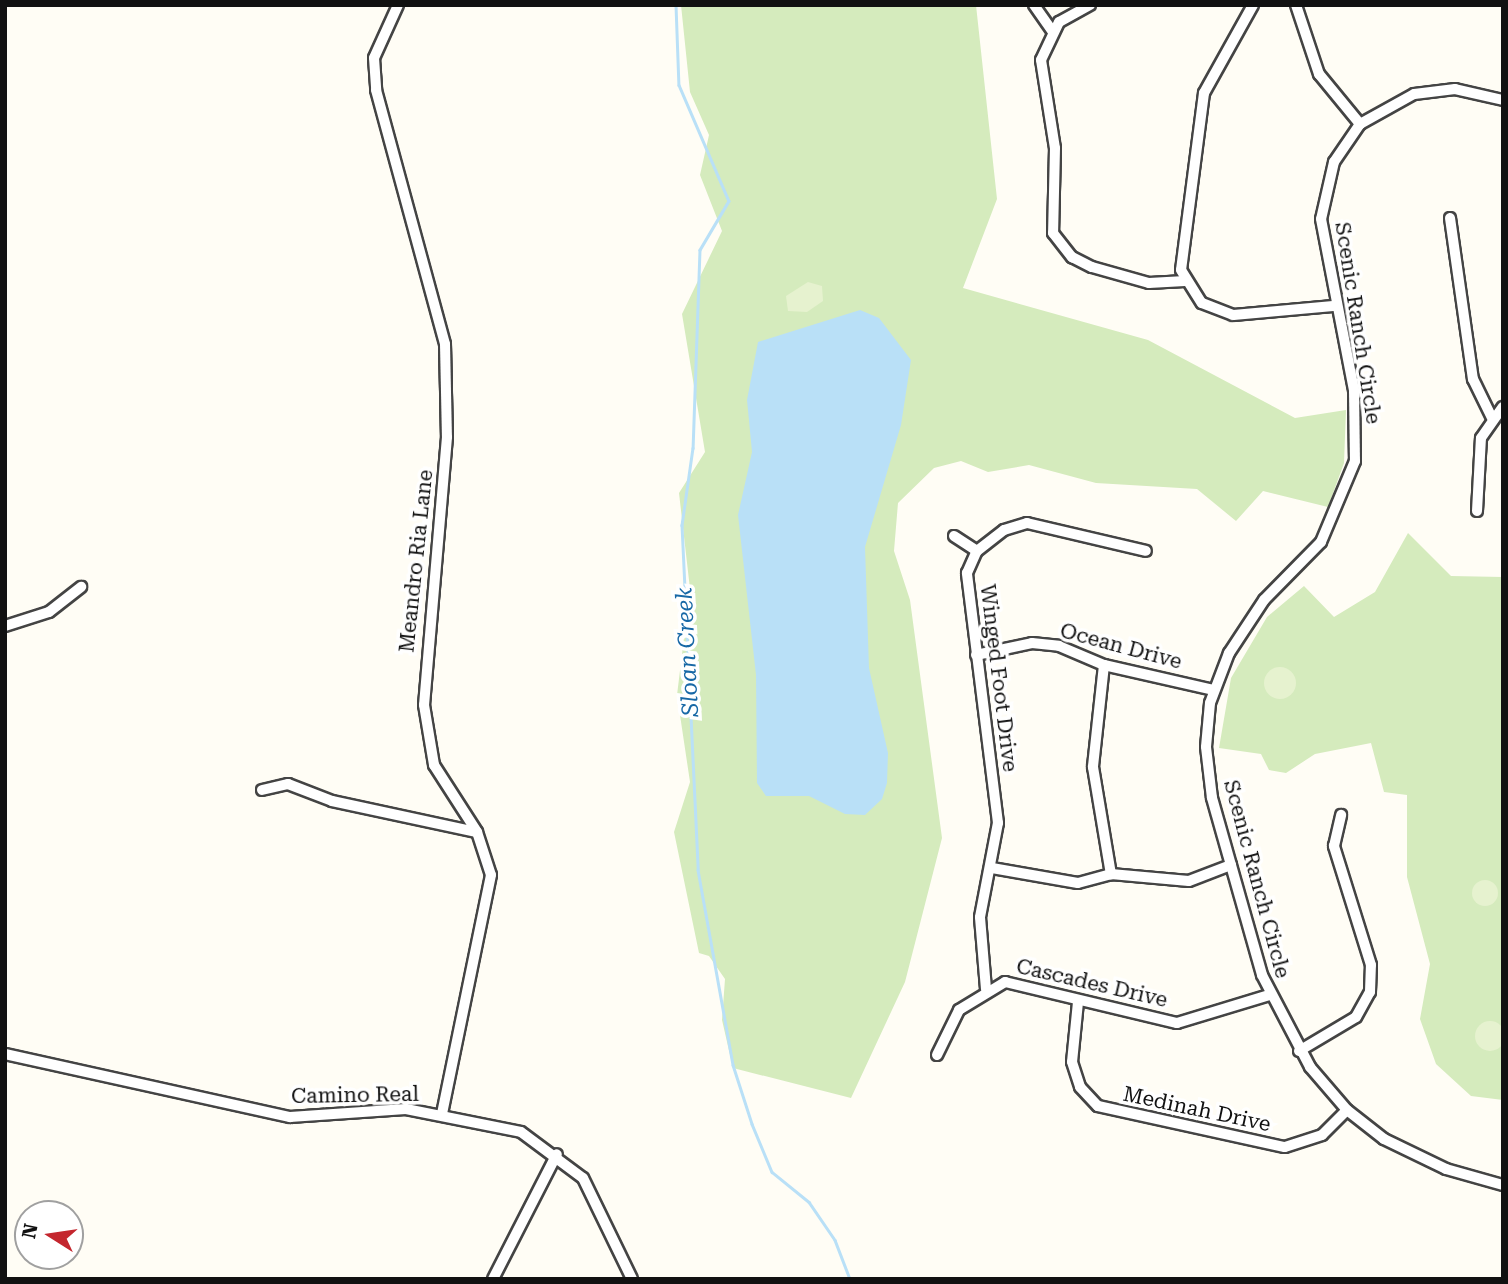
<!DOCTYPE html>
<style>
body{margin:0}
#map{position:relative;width:1508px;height:1284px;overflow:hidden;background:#fffdf5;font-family:"Roboto Serif",serif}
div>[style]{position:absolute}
.green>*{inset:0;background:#d5ebbd}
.pitch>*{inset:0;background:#e6f2cf}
.round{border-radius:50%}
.water>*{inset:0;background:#b9e0f7}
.stream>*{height:2.5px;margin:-1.25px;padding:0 1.25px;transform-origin:1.25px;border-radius:1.25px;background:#b9e0f7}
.roads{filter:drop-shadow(2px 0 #444) drop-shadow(-2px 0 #444) drop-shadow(0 2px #444) drop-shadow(0 -2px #444)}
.minor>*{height:10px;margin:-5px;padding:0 5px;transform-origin:5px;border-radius:5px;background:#fff}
span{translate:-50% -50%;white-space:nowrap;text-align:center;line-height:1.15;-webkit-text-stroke:7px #fff;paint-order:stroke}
.street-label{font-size:21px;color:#111}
.water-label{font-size:23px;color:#1768a6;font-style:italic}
.frame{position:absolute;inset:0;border:7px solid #111;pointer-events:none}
.north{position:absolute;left:14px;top:1200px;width:70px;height:70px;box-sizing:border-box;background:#fff;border:2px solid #a0a0a0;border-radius:50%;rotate:282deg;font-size:19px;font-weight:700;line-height:28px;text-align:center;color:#111}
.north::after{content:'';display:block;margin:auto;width:24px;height:32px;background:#c4262e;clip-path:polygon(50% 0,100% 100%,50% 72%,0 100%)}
</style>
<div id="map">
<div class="green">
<i style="clip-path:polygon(681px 5px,976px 5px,997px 199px,963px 288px,1148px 340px,1295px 418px,1346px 410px,1344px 463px,1328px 507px,1263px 491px,1236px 521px,1197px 489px,1096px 483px,1029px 465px,988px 472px,961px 461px,934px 468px,898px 503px,894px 551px,910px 600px,942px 838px,905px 982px,851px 1098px,733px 1068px,722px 1020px,725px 979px,709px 956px,699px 953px,674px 832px,690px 782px,677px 695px,690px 589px,679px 493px,705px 452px,682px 314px,722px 231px,700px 175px,709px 135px,690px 92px)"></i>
<i style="clip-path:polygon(1408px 533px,1451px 576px,1503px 577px,1503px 1100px,1471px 1096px,1436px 1064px,1420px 1019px,1430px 964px,1407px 877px,1407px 795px,1384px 792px,1371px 743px,1315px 754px,1286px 773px,1269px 770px,1261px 754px,1219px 748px,1231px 678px,1267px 617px,1304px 586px,1334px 617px,1375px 592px)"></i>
</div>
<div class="pitch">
<i style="clip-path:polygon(808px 282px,822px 286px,823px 301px,807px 312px,788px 311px,786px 296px)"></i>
<i class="round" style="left:1264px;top:667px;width:32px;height:32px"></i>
<i class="round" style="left:1472px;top:880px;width:26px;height:26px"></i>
<i class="round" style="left:1475px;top:1021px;width:30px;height:30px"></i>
</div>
<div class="water">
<i style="clip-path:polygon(860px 310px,879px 318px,911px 360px,901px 425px,865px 547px,869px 668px,888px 753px,887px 783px,882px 799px,865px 815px,845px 814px,809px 796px,766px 796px,757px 783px,756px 675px,738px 515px,752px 452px,747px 400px,758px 342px)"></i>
</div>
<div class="stream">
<i style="left:676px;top:5px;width:80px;rotate:87.9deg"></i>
<i style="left:679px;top:85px;width:126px;rotate:66.7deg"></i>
<i style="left:729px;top:201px;width:57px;rotate:120.6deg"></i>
<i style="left:700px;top:250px;width:198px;rotate:92deg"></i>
<i style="left:693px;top:448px;width:78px;rotate:98.1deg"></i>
<i style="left:682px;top:525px;width:345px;rotate:87.3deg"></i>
<i style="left:698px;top:870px;width:198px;rotate:79.8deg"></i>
<i style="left:733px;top:1065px;width:62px;rotate:72.1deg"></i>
<i style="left:752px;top:1124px;width:52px;rotate:67.4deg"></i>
<i style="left:772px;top:1172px;width:48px;rotate:39deg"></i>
<i style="left:809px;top:1202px;width:46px;rotate:55.6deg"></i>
<i style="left:835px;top:1240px;width:42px;rotate:69deg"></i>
</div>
<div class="roads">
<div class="minor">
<i style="left:398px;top:5px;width:58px;rotate:114.4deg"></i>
<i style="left:374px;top:58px;width:32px;rotate:86deg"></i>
<i style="left:376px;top:90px;width:263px;rotate:74.8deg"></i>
<i style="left:445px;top:344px;width:93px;rotate:88.8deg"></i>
<i style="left:447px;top:437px;width:269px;rotate:94.9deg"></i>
<i style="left:424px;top:705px;width:61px;rotate:80.5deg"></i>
<i style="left:434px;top:765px;width:80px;rotate:57.3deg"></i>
<i style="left:477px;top:832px;width:45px;rotate:72deg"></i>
<i style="left:491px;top:875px;width:244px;rotate:101.6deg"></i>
<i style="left:1034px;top:5px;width:32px;rotate:55deg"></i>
<i style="left:1090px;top:5px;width:35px;rotate:151deg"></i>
<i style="left:1059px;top:22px;width:42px;rotate:115.3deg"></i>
<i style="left:1041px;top:60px;width:89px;rotate:81deg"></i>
<i style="left:1055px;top:148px;width:85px;rotate:91.3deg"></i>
<i style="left:1053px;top:233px;width:31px;rotate:52deg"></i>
<i style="left:1072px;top:257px;width:22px;rotate:27deg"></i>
<i style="left:1092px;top:267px;width:59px;rotate:15.7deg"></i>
<i style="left:1149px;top:283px;width:36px;rotate:-3deg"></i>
<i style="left:1253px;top:5px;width:101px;rotate:119.1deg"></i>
<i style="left:1204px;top:93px;width:178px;rotate:97.4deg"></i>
<i style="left:1181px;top:270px;width:39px;rotate:58deg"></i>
<i style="left:1202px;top:303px;width:33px;rotate:21deg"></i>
<i style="left:1233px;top:315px;width:101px;rotate:-5.1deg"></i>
<i style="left:1296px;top:5px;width:73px;rotate:71.6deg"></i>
<i style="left:1319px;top:74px;width:65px;rotate:50.6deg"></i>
<i style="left:1503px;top:100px;width:49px;rotate:-167.1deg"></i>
<i style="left:1455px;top:89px;width:41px;rotate:173deg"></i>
<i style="left:1414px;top:94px;width:62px;rotate:150.9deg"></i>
<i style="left:1360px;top:124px;width:46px;rotate:124.4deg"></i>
<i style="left:1334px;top:162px;width:58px;rotate:102.8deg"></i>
<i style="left:1321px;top:219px;width:175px;rotate:79.1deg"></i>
<i style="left:1354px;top:391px;width:70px;rotate:89.2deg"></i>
<i style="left:1355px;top:461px;width:88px;rotate:112.8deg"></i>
<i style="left:1321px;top:542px;width:81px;rotate:134.5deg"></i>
<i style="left:1264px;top:600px;width:64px;rotate:123.4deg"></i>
<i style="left:1229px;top:653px;width:53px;rotate:110.8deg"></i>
<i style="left:1210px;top:703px;width:44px;rotate:95.2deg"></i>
<i style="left:1206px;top:747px;width:51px;rotate:83.3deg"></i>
<i style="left:1212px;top:798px;width:184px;rotate:74.2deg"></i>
<i style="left:1262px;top:975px;width:104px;rotate:62.4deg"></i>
<i style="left:1310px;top:1067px;width:57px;rotate:49.3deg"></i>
<i style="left:1347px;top:1110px;width:47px;rotate:38.1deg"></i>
<i style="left:1384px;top:1139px;width:69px;rotate:25.8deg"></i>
<i style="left:1446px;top:1169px;width:59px;rotate:15.7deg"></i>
<i style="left:1450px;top:218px;width:163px;rotate:81.9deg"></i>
<i style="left:1473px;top:379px;width:43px;rotate:64deg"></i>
<i style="left:1477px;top:511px;width:73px;rotate:-86.9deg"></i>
<i style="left:1481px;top:438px;width:38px;rotate:-55deg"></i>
<i style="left:954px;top:536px;width:27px;rotate:33deg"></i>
<i style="left:5px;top:626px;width:46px;rotate:-17.7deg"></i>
<i style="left:49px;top:612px;width:41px;rotate:-38deg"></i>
<i style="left:976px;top:655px;width:57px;rotate:-12.1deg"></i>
<i style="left:1032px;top:643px;width:27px;rotate:6deg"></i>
<i style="left:1059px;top:646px;width:49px;rotate:22.9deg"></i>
<i style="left:1104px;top:665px;width:113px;rotate:12.8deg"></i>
<i style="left:1104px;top:665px;width:103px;rotate:96.2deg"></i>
<i style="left:1093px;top:767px;width:109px;rotate:80.5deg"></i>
<i style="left:262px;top:790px;width:27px;rotate:-13deg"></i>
<i style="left:288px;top:784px;width:47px;rotate:21.1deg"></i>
<i style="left:332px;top:801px;width:148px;rotate:12.1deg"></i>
<i style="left:992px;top:868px;width:87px;rotate:9.9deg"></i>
<i style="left:1078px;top:883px;width:34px;rotate:-15deg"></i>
<i style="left:1111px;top:874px;width:78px;rotate:5.1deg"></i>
<i style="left:1189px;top:881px;width:45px;rotate:-20.9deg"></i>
<i style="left:986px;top:989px;width:72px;rotate:-94.8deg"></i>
<i style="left:980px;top:917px;width:96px;rotate:-79.2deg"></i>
<i style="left:998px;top:823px;width:252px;rotate:-97.1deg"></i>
<i style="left:967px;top:573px;width:24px;rotate:-66deg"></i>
<i style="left:977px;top:551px;width:34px;rotate:-38deg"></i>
<i style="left:1004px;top:530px;width:24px;rotate:-17deg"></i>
<i style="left:1027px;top:523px;width:122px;rotate:13.2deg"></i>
<i style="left:1078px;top:1002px;width:60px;rotate:95.7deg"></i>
<i style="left:1072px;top:1062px;width:26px;rotate:72deg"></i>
<i style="left:1080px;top:1087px;width:26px;rotate:47deg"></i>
<i style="left:1098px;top:1106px;width:191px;rotate:12.4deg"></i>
<i style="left:1285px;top:1147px;width:39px;rotate:-18deg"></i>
<i style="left:1322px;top:1135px;width:35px;rotate:-45deg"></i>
<i style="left:1299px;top:1051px;width:66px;rotate:-30.8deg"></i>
<i style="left:1356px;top:1017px;width:29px;rotate:-61deg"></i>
<i style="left:1370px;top:992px;width:27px;rotate:-88deg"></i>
<i style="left:1371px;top:965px;width:125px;rotate:-107.3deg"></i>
<i style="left:1334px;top:846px;width:32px;rotate:-77deg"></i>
<i style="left:5px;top:1054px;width:292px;rotate:12.5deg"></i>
<i style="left:290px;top:1117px;width:116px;rotate:-3.9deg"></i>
<i style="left:406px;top:1109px;width:117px;rotate:11.3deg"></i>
<i style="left:521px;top:1132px;width:77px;rotate:36.6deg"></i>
<i style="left:583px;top:1178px;width:112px;rotate:64.1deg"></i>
<i style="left:937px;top:1055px;width:50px;rotate:-63.9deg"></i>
<i style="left:959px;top:1010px;width:54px;rotate:-31.3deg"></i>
<i style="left:1005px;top:982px;width:177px;rotate:13.4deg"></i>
<i style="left:1177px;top:1023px;width:96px;rotate:-16.9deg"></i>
<i style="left:493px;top:1279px;width:140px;rotate:-62.9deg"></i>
</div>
</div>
<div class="street-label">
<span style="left:1358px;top:323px;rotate:81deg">Scenic Ranch Circle</span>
<span style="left:416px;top:561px;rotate:-84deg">Meandro Ria Lane</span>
<span style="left:1121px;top:646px;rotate:15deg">Ocean Drive</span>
<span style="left:999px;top:678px;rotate:83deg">Winged Foot Drive</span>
<span style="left:1257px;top:879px;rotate:75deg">Scenic Ranch Circle</span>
<span style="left:1092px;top:983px;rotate:13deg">Cascades Drive</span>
<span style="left:355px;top:1095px;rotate:-1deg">Camino Real</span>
<span style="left:1197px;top:1109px;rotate:12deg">Medinah Drive</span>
</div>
<div class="water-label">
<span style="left:688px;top:652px;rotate:-93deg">Sloan Creek</span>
</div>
<div class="frame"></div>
<div class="north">N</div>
</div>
